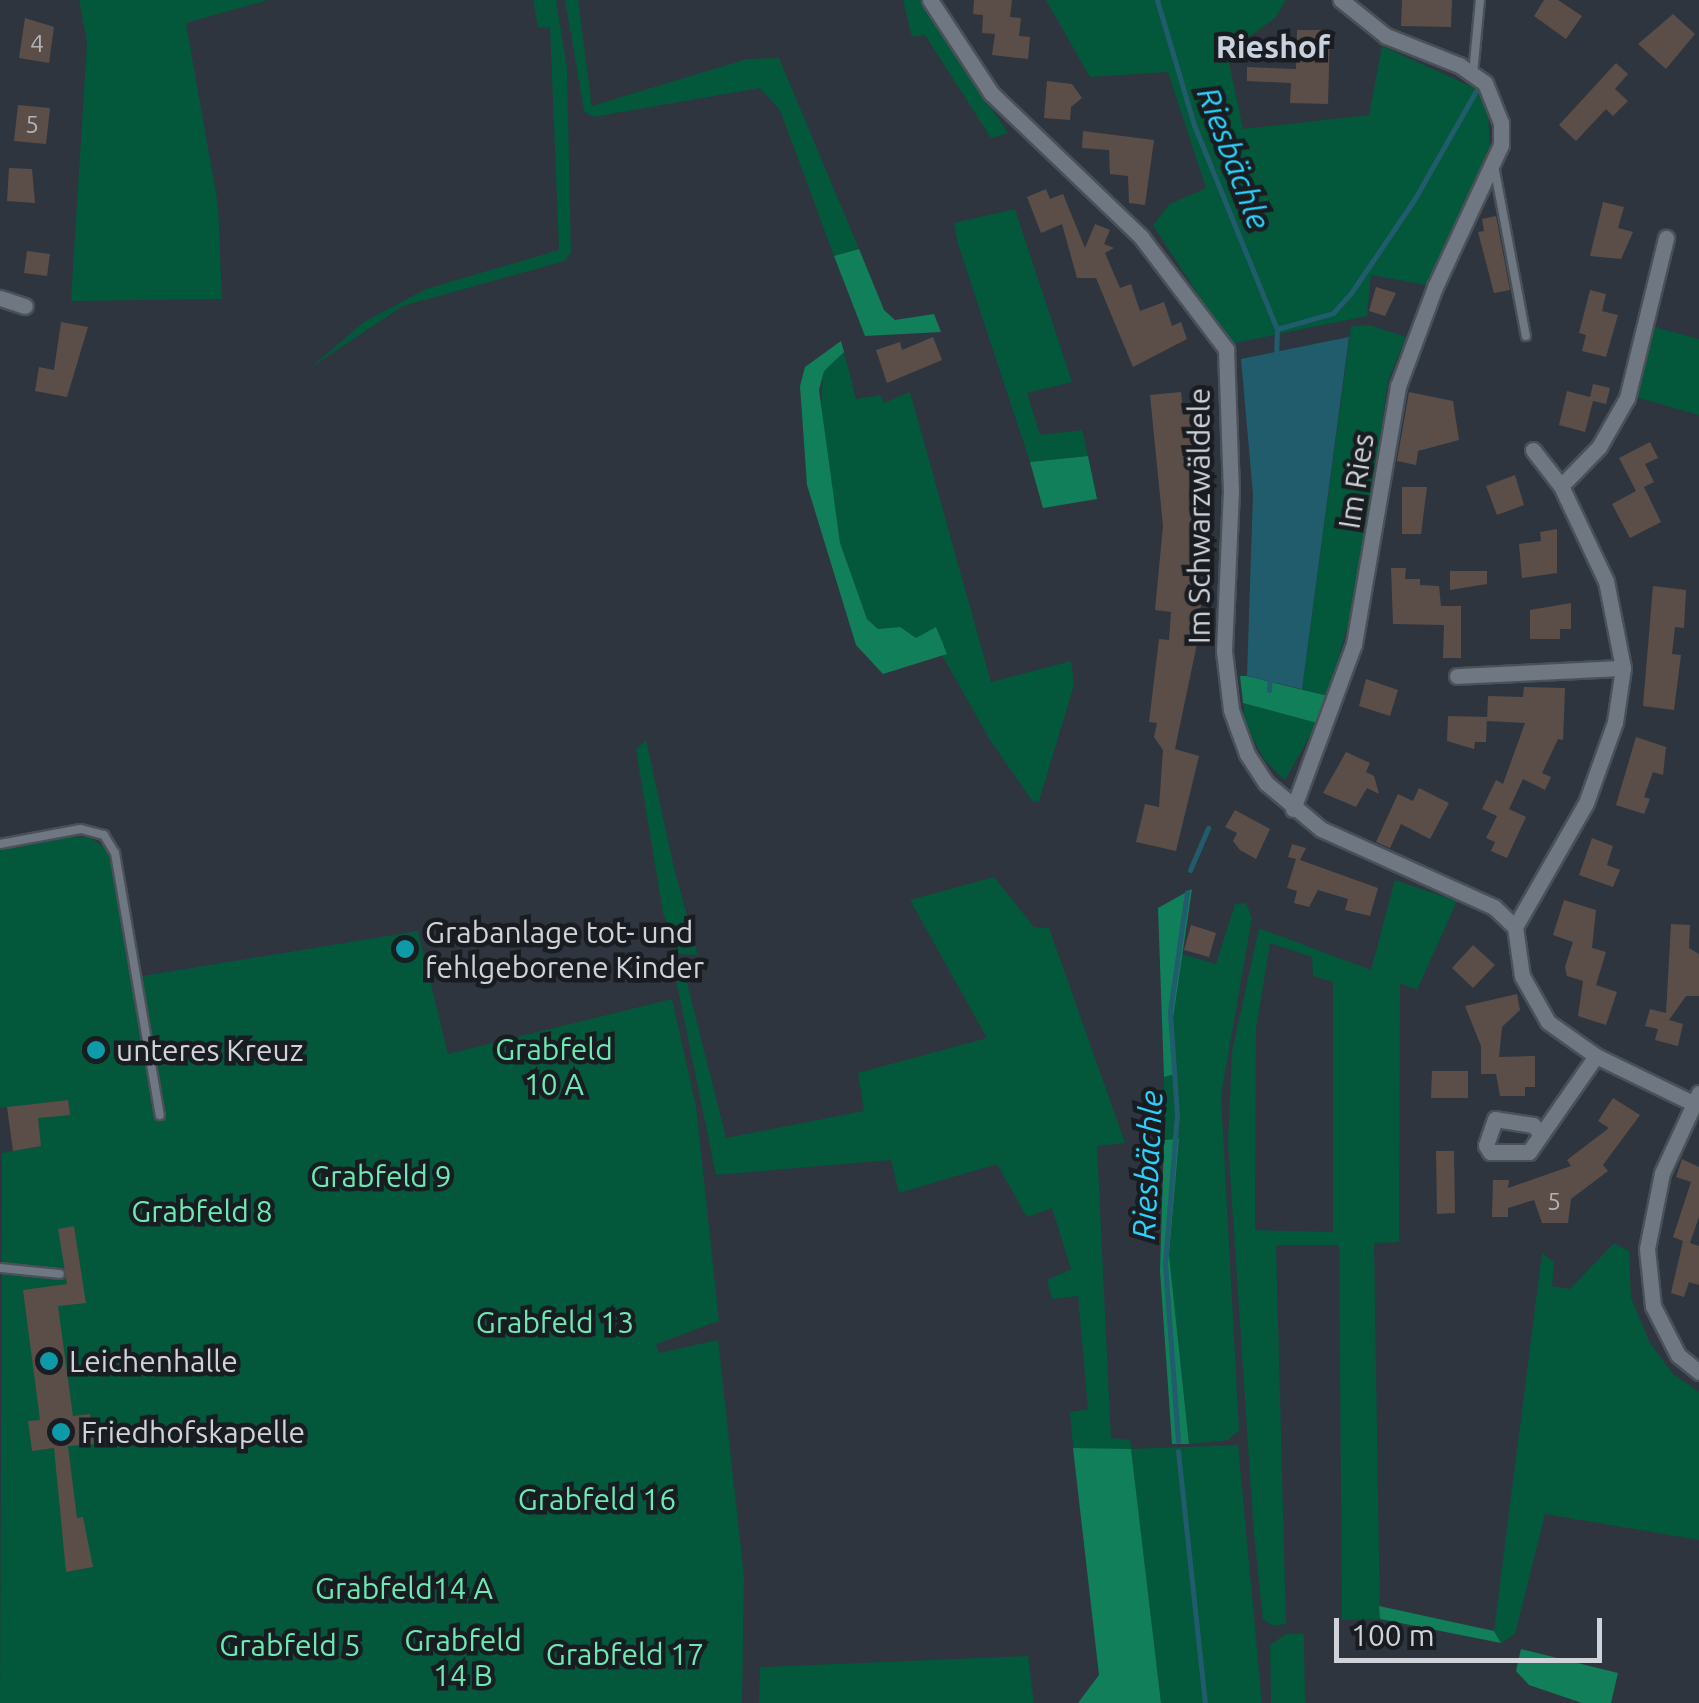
<!DOCTYPE html>
<meta charset="utf-8">
<style>
body{margin:0}
#map{position:relative;width:1699px;height:1703px;overflow:hidden;background:#2e353f;font-family:Ubuntu,sans-serif}
div>[style]{position:absolute}
.green>*{inset:0;background:#03573b}
.forest>*{inset:0;background:#117f59}
.water>*{inset:0;background:#215c6d}
.stream>*{height:5px;margin:-2.5px;padding:0 2.5px;transform-origin:2.5px;border-radius:2.5px;background:#215c6d}
.building>*{inset:0;background:#5b4e48}
.roads{filter:drop-shadow(2px 0 #4a5058) drop-shadow(-2px 0 #4a5058) drop-shadow(0 2px #4a5058) drop-shadow(0 -2px #4a5058)}
.lane>*{height:8px;margin:-4px;padding:0 4px;transform-origin:4px;border-radius:4px;background:#6f7782}
.street>*{height:15px;margin:-7.5px;padding:0 7.5px;transform-origin:7.5px;border-radius:7.5px;background:#6f7782}
.dots>*{width:28px;height:28px;translate:-50% -50%;box-sizing:border-box;border:5px solid #191c21;border-radius:50%}
span{translate:-50% -50%;white-space:nowrap;text-align:center;line-height:1.15;-webkit-text-stroke:9px #191c21;paint-order:stroke}
.number-label{font-size:25px;color:#b3b2b6}
.number-label span{-webkit-text-stroke-width:0}
.street-label{font-size:30px;color:#d0d4da}
.poi-label{font-size:30px;color:#d0d4da}
.left{translate:0 -50%;text-align:left}
.park-label{font-size:30px;color:#6aebb4}
.neighbourhood-label{font-size:32px;color:#c9d2de;font-weight:700}
.water-label{font-size:32px;color:#29d3fd;font-style:italic}
.scale{position:absolute;left:1334px;top:1618px;width:268px;height:45px;box-sizing:border-box;border:5px solid #d0d4da;border-top:0;padding-left:12px;font-size:30px;line-height:35px;white-space:nowrap;color:#d0d4da;-webkit-text-stroke:8px #191c21;paint-order:stroke}
</style>
<div id="map">
<div class="green">
<i style="clip-path:polygon(79px 0,268px 0,186px 23px,218px 205px,222px 299px,71px 301px,87px 43px)"></i>
<i style="clip-path:polygon(533px 0,556px 0,567px 68px,571px 252px,565px 261px,403px 306px,310px 368px,364px 322px,426px 289px,559px 250px,550px 27px,538px 28px)"></i>
<i style="clip-path:polygon(565px 0,578px 0,592px 106px,747px 59px,779px 58px,859px 249px,834px 256px,780px 110px,760px 88px,593px 117px,584px 111px)"></i>
<i style="clip-path:polygon(903px 0,920px 0,1008px 133px,991px 138px,925px 35px,912px 37px)"></i>
<i style="clip-path:polygon(1046px 0,1286px 0,1275px 18px,1227px 53px,1243px 129px,1369px 115px,1382px 46px,1479px 90px,1488px 111px,1490px 152px,1426px 285px,1371px 275px,1367px 316px,1230px 344px,1153px 225px,1170px 204px,1206px 188px,1168px 72px,1090px 77px)"></i>
<i style="clip-path:polygon(1015px 209px,1072px 382px,1027px 393px,1040px 435px,1082px 430px,1088px 456px,1030px 462px,958px 244px,954px 223px)"></i>
<i style="clip-path:polygon(1369px 325px,1406px 337px,1388px 381px,1361px 577px,1328px 696px,1302px 689px,1351px 326px)"></i>
<i style="clip-path:polygon(1654px 327px,1699px 339px,1699px 415px,1635px 397px)"></i>
<i style="clip-path:polygon(844px 352px,856px 399px,880px 395px,884px 403px,910px 392px,991px 682px,1071px 661px,1074px 685px,1039px 801px,1033px 802px,990px 740px,942px 655px,936px 628px,916px 638px,899px 627px,878px 629px,867px 619px,840px 543px,821px 417px,823px 371px)"></i>
<i style="clip-path:polygon(1243px 703px,1317px 723px,1285px 780px,1265px 761px,1245px 724px)"></i>
<i style="clip-path:polygon(646px 740px,674px 868px,698px 955px,679px 954px,663px 913px,636px 750px)"></i>
<i style="clip-path:polygon(70px 836px,91px 838px,109px 851px,130px 978px,418px 931px,448px 1054px,672px 999px,696px 1106px,719px 1321px,656px 1344px,659px 1353px,718px 1340px,744px 1576px,742px 1703px,0 1703px,2px 1153px,40px 1146px,38px 1118px,70px 1114px,67px 1100px,0 1108px,0 849px)"></i>
<i style="clip-path:polygon(994px 877px,1034px 927px,1049px 928px,1125px 1143px,1097px 1146px,1111px 1438px,1130px 1440px,1132px 1449px,1238px 1445px,1262px 1703px,1161px 1703px,1131px 1450px,1073px 1448px,1070px 1412px,1088px 1409px,1078px 1296px,1052px 1299px,1047px 1280px,1071px 1269px,1052px 1208px,1027px 1217px,997px 1164px,899px 1193px,891px 1160px,716px 1175px,674px 970px,683px 967px,726px 1138px,864px 1111px,858px 1073px,987px 1038px,910px 900px)"></i>
<i style="clip-path:polygon(evenodd,1395px 880px,1457px 901px,1417px 990px,1400px 983px,1399px 1242px,1374px 1243px,1380px 1619px,1342px 1620px,1339px 1245px,1276px 1245px,1286px 1624px,1273px 1626px,1263px 1619px,1254px 1535px,1228px 1143px,1232px 1052px,1259px 928px,1371px 970px,1395px 880px,1270px 943px,1312px 957px,1313px 976px,1333px 982px,1333px 1232px,1255px 1230px,1256px 1029px,1270px 943px)"></i>
<i style="clip-path:polygon(1246px 903px,1252px 918px,1221px 1095px,1239px 1430px,1228px 1440px,1189px 1444px,1169px 1255px,1179px 1140px,1164px 1140px,1164px 1077px,1175px 1074px,1171px 1032px,1181px 954px,1216px 964px,1235px 904px)"></i>
<i style="clip-path:polygon(1614px 1243px,1629px 1251px,1631px 1298px,1650px 1343px,1673px 1374px,1699px 1392px,1699px 1540px,1545px 1514px,1515px 1634px,1501px 1643px,1494px 1631px,1542px 1253px,1554px 1262px,1552px 1286px,1570px 1289px)"></i>
<i style="clip-path:polygon(1304px 1634px,1305px 1703px,1271px 1703px,1270px 1645px,1286px 1634px)"></i>
<i style="clip-path:polygon(1028px 1656px,1034px 1703px,759px 1703px,760px 1667px)"></i>
</div>
<div class="forest">
<i style="clip-path:polygon(859px 249px,884px 310px,895px 320px,934px 314px,941px 332px,865px 336px,834px 256px)"></i>
<i style="clip-path:polygon(841px 341px,844px 352px,824px 371px,819px 390px,840px 543px,867px 619px,878px 629px,900px 627px,916px 638px,936px 627px,947px 654px,883px 674px,856px 645px,807px 485px,800px 386px,805px 367px)"></i>
<i style="clip-path:polygon(1088px 456px,1097px 499px,1043px 508px,1030px 462px)"></i>
<i style="clip-path:polygon(1240px 676px,1247px 676px,1328px 696px,1317px 723px,1243px 703px)"></i>
<i style="clip-path:polygon(1192px 889px,1171px 1032px,1175px 1074px,1164px 1077px,1158px 908px)"></i>
<i style="clip-path:polygon(1179px 1139px,1169px 1255px,1189px 1444px,1172px 1444px,1160px 1271px,1164px 1140px)"></i>
<i style="clip-path:polygon(1073px 1448px,1131px 1449px,1161px 1703px,1078px 1703px,1099px 1675px)"></i>
<i style="clip-path:polygon(1379px 1606px,1494px 1631px,1501px 1643px,1380px 1619px)"></i>
<i style="clip-path:polygon(1521px 1649px,1618px 1673px,1611px 1703px,1582px 1703px,1529px 1685px,1516px 1671px)"></i>
</div>
<div class="water">
<i style="clip-path:polygon(1349px 337px,1302px 689px,1247px 676px,1253px 494px,1241px 359px)"></i>
</div>
<div class="stream">
<i style="left:1157px;top:0;width:130px;rotate:73.5deg"></i>
<i style="left:1194px;top:125px;width:220px;rotate:67.9deg"></i>
<i style="left:1277px;top:329px;width:27px;rotate:92deg"></i>
<i style="left:1277px;top:329px;width:58px;rotate:-15.9deg"></i>
<i style="left:1333px;top:313px;width:27px;rotate:-48deg"></i>
<i style="left:1351px;top:293px;width:112px;rotate:-55.9deg"></i>
<i style="left:1414px;top:200px;width:125px;rotate:-60.4deg"></i>
<i style="left:1269px;top:690px;width:14px;rotate:-86deg"></i>
<i style="left:1190px;top:870px;width:46px;rotate:-66.8deg"></i>
<i style="left:1178px;top:1441px;width:178px;rotate:-94.2deg"></i>
<i style="left:1165px;top:1263px;width:148px;rotate:-85.4deg"></i>
<i style="left:1177px;top:1115px;width:104px;rotate:-93.9deg"></i>
<i style="left:1170px;top:1011px;width:120px;rotate:-81.9deg"></i>
<i style="left:1178px;top:1451px;width:253px;rotate:83.9deg"></i>
</div>
<div class="building">
<i style="clip-path:polygon(974px 0,1012px 0,1010px 17px,1021px 18px,1019px 36px,1030px 37px,1028px 59px,992px 55px,995px 34px,982px 33px,983px 15px,973px 14px)"></i>
<i style="clip-path:polygon(1402px 0,1452px 0,1451px 27px,1401px 26px)"></i>
<i style="clip-path:polygon(1544px 0,1558px 0,1582px 16px,1566px 39px,1534px 16px)"></i>
<i style="clip-path:polygon(1673px 14px,1695px 34px,1666px 69px,1638px 44px)"></i>
<i style="clip-path:polygon(25px 18px,54px 27px,49px 63px,19px 58px)"></i>
<i style="clip-path:polygon(1297px 30px,1330px 30px,1328px 104px,1290px 103px,1291px 83px,1247px 81px,1247px 67px,1296px 69px)"></i>
<i style="clip-path:polygon(1616px 63px,1628px 74px,1615px 89px,1628px 101px,1613px 116px,1606px 109px,1576px 141px,1559px 125px)"></i>
<i style="clip-path:polygon(1047px 81px,1072px 84px,1082px 98px,1071px 107px,1070px 120px,1044px 118px)"></i>
<i style="clip-path:polygon(18px 105px,50px 108px,46px 144px,14px 141px)"></i>
<i style="clip-path:polygon(1083px 131px,1154px 140px,1145px 205px,1129px 203px,1128px 176px,1110px 174px,1109px 150px,1082px 148px)"></i>
<i style="clip-path:polygon(9px 168px,32px 169px,35px 203px,7px 201px)"></i>
<i style="clip-path:polygon(1046px 189px,1050px 199px,1063px 194px,1085px 248px,1095px 224px,1110px 230px,1104px 244px,1114px 248px,1105px 253px,1120px 288px,1131px 284px,1140px 311px,1164px 302px,1172px 326px,1181px 322px,1187px 339px,1133px 367px,1096px 278px,1077px 278px,1062px 224px,1041px 233px,1027px 197px)"></i>
<i style="clip-path:polygon(1603px 202px,1624px 207px,1618px 228px,1633px 232px,1621px 259px,1590px 256px)"></i>
<i style="clip-path:polygon(1496px 216px,1510px 290px,1494px 293px,1478px 232px,1484px 231px,1482px 219px)"></i>
<i style="clip-path:polygon(27px 251px,50px 254px,47px 276px,24px 273px)"></i>
<i style="clip-path:polygon(1376px 287px,1396px 293px,1385px 316px,1369px 311px)"></i>
<i style="clip-path:polygon(1590px 290px,1606px 294px,1602px 311px,1618px 315px,1606px 357px,1582px 351px,1586px 335px,1579px 333px)"></i>
<i style="clip-path:polygon(61px 322px,88px 327px,67px 397px,35px 391px,39px 367px,54px 370px)"></i>
<i style="clip-path:polygon(933px 337px,942px 360px,887px 383px,876px 350px,900px 342px,902px 350px)"></i>
<i style="clip-path:polygon(1593px 384px,1610px 388px,1606px 404px,1593px 401px,1585px 432px,1559px 425px,1567px 391px,1590px 397px)"></i>
<i style="clip-path:polygon(1181px 392px,1183px 412px,1203px 410px,1205px 429px,1205px 458px,1192px 459px,1189px 468px,1192px 502px,1202px 502px,1192px 586px,1202px 587px,1199px 634px,1175px 749px,1199px 756px,1176px 851px,1136px 842px,1145px 804px,1159px 807px,1163px 750px,1154px 737px,1157px 723px,1149px 722px,1159px 639px,1169px 640px,1171px 612px,1155px 610px,1163px 526px,1150px 395px)"></i>
<i style="clip-path:polygon(1409px 392px,1453px 401px,1459px 440px,1418px 451px,1416px 465px,1397px 461px)"></i>
<i style="clip-path:polygon(1650px 442px,1658px 458px,1645px 464px,1654px 482px,1644px 487px,1661px 522px,1630px 538px,1612px 504px,1636px 491px,1619px 458px)"></i>
<i style="clip-path:polygon(1515px 475px,1524px 505px,1497px 515px,1486px 486px)"></i>
<i style="clip-path:polygon(1402px 487px,1427px 487px,1421px 534px,1402px 534px)"></i>
<i style="clip-path:polygon(1557px 529px,1557px 573px,1522px 578px,1519px 544px,1541px 541px,1540px 532px)"></i>
<i style="clip-path:polygon(1391px 568px,1406px 568px,1405px 579px,1420px 579px,1420px 585px,1439px 586px,1441px 606px,1461px 606px,1461px 658px,1443px 658px,1444px 625px,1393px 624px)"></i>
<i style="clip-path:polygon(1450px 571px,1487px 571px,1487px 584px,1450px 590px)"></i>
<i style="clip-path:polygon(1653px 586px,1686px 590px,1684px 628px,1675px 627px,1672px 654px,1681px 655px,1674px 710px,1643px 706px)"></i>
<i style="clip-path:polygon(1571px 603px,1571px 629px,1560px 629px,1560px 639px,1530px 639px,1530px 610px)"></i>
<i style="clip-path:polygon(1366px 679px,1398px 690px,1390px 716px,1359px 706px)"></i>
<i style="clip-path:polygon(1524px 687px,1565px 688px,1563px 740px,1558px 739px,1542px 773px,1551px 777px,1545px 790px,1523px 779px,1509px 809px,1526px 817px,1507px 858px,1491px 851px,1495px 842px,1486px 838px,1497px 816px,1482px 809px,1496px 780px,1503px 784px,1525px 723px,1487px 721px,1488px 696px,1523px 697px)"></i>
<i style="clip-path:polygon(1448px 716px,1487px 717px,1486px 742px,1475px 742px,1474px 749px,1447px 741px)"></i>
<i style="clip-path:polygon(1636px 737px,1666px 747px,1663px 775px,1653px 772px,1644px 797px,1650px 799px,1644px 814px,1616px 805px)"></i>
<i style="clip-path:polygon(1346px 752px,1370px 763px,1366px 772px,1374px 776px,1379px 794px,1367px 788px,1356px 807px,1323px 793px)"></i>
<i style="clip-path:polygon(1419px 788px,1449px 803px,1430px 839px,1401px 824px,1390px 848px,1376px 842px,1398px 794px,1413px 801px)"></i>
<i style="clip-path:polygon(1235px 810px,1270px 829px,1256px 859px,1240px 850px,1233px 841px,1237px 833px,1225px 827px)"></i>
<i style="clip-path:polygon(1592px 838px,1613px 846px,1607px 865px,1620px 870px,1613px 887px,1579px 875px)"></i>
<i style="clip-path:polygon(1292px 844px,1306px 848px,1300px 860px,1378px 888px,1370px 916px,1345px 910px,1348px 899px,1318px 890px,1309px 907px,1294px 903px,1297px 891px,1287px 888px,1296px 859px,1288px 857px)"></i>
<i style="clip-path:polygon(1564px 900px,1596px 910px,1592px 948px,1606px 952px,1596px 985px,1617px 992px,1606px 1025px,1578px 1016px,1583px 981px,1567px 976px,1565px 967px,1573px 942px,1553px 935px)"></i>
<i style="clip-path:polygon(1671px 924px,1690px 925px,1689px 948px,1699px 954px,1699px 996px,1686px 996px,1669px 1020px,1683px 1024px,1678px 1046px,1655px 1040px,1658px 1029px,1645px 1026px,1650px 1009px,1666px 1013px)"></i>
<i style="clip-path:polygon(1191px 925px,1216px 933px,1209px 957px,1184px 950px)"></i>
<i style="clip-path:polygon(1473px 945px,1495px 965px,1473px 988px,1452px 968px)"></i>
<i style="clip-path:polygon(1517px 994px,1520px 1010px,1502px 1027px,1499px 1057px,1535px 1056px,1535px 1087px,1525px 1087px,1525px 1096px,1500px 1096px,1496px 1074px,1481px 1074px,1481px 1046px,1465px 1006px)"></i>
<i style="clip-path:polygon(1432px 1071px,1468px 1071px,1468px 1098px,1431px 1098px)"></i>
<i style="clip-path:polygon(1613px 1098px,1640px 1115px,1603px 1165px,1608px 1171px,1571px 1199px,1568px 1223px,1542px 1223px,1534px 1200px,1508px 1208px,1508px 1217px,1492px 1217px,1493px 1180px,1509px 1180px,1508px 1188px,1571px 1166px,1567px 1160px,1609px 1128px,1598px 1121px)"></i>
<i style="clip-path:polygon(68px 1100px,70px 1115px,38px 1118px,41px 1146px,13px 1151px,7px 1107px)"></i>
<i style="clip-path:polygon(1436px 1151px,1454px 1151px,1455px 1213px,1437px 1214px)"></i>
<i style="clip-path:polygon(1682px 1159px,1699px 1167px,1699px 1217px,1690px 1243px,1699px 1246px,1699px 1285px,1689px 1282px,1684px 1297px,1671px 1293px,1683px 1241px,1673px 1237px,1691px 1182px,1676px 1177px)"></i>
<i style="clip-path:polygon(74px 1226px,86px 1303px,58px 1306px,73px 1416px,90px 1414px,94px 1444px,68px 1446px,77px 1518px,83px 1517px,93px 1567px,66px 1572px,54px 1448px,32px 1451px,28px 1421px,40px 1420px,23px 1290px,67px 1284px,58px 1229px)"></i>
</div>
<div class="roads">
<div class="lane">
<i style="left:1473px;top:74px;width:74px;rotate:-84.6deg"></i>
<i style="left:1495px;top:171px;width:168px;rotate:79.4deg"></i>
<i style="left:0;top:844px;width:82px;rotate:-10.5deg"></i>
<i style="left:81px;top:829px;width:24px;rotate:15deg"></i>
<i style="left:104px;top:835px;width:21px;rotate:59deg"></i>
<i style="left:115px;top:853px;width:266px;rotate:80.3deg"></i>
<i style="left:0;top:1268px;width:60px;rotate:5.7deg"></i>
</div>
<div class="street">
<i style="left:930px;top:0;width:111px;rotate:56.7deg"></i>
<i style="left:991px;top:93px;width:208px;rotate:43.8deg"></i>
<i style="left:1141px;top:237px;width:141px;rotate:52.8deg"></i>
<i style="left:1226px;top:349px;width:141px;rotate:88deg"></i>
<i style="left:1231px;top:490px;width:161px;rotate:92.5deg"></i>
<i style="left:1224px;top:651px;width:59px;rotate:83.2deg"></i>
<i style="left:1231px;top:710px;width:47px;rotate:70deg"></i>
<i style="left:1247px;top:754px;width:35px;rotate:57deg"></i>
<i style="left:1266px;top:783px;width:72px;rotate:39.9deg"></i>
<i style="left:1321px;top:829px;width:190px;rotate:24.3deg"></i>
<i style="left:1494px;top:907px;width:29px;rotate:44deg"></i>
<i style="left:0;top:298px;width:26px;rotate:18deg"></i>
<i style="left:1533px;top:450px;width:46px;rotate:52.1deg"></i>
<i style="left:1561px;top:486px;width:105px;rotate:64.7deg"></i>
<i style="left:1606px;top:581px;width:89px;rotate:78.9deg"></i>
<i style="left:1623px;top:668px;width:55px;rotate:98.4deg"></i>
<i style="left:1615px;top:722px;width:86px;rotate:109.7deg"></i>
<i style="left:1586px;top:803px;width:143px;rotate:119.8deg"></i>
<i style="left:1515px;top:927px;width:49px;rotate:81.9deg"></i>
<i style="left:1522px;top:976px;width:53px;rotate:60.5deg"></i>
<i style="left:1548px;top:1022px;width:59px;rotate:35.3deg"></i>
<i style="left:1596px;top:1056px;width:108px;rotate:25.9deg"></i>
<i style="left:1561px;top:486px;width:54px;rotate:-45.7deg"></i>
<i style="left:1599px;top:447px;width:56px;rotate:-60.3deg"></i>
<i style="left:1627px;top:398px;width:165px;rotate:-76.3deg"></i>
<i style="left:1457px;top:676px;width:166px;rotate:-2.8deg"></i>
<i style="left:1293px;top:809px;width:176px;rotate:-69.7deg"></i>
<i style="left:1354px;top:644px;width:262px;rotate:-80.3deg"></i>
<i style="left:1398px;top:386px;width:106px;rotate:-69.5deg"></i>
<i style="left:1435px;top:287px;width:157px;rotate:-65.1deg"></i>
<i style="left:1501px;top:145px;width:22px;rotate:-90deg"></i>
<i style="left:1501px;top:123px;width:43px;rotate:-111.8deg"></i>
<i style="left:1485px;top:83px;width:32px;rotate:-145deg"></i>
<i style="left:1459px;top:65px;width:79px;rotate:-158.3deg"></i>
<i style="left:1386px;top:36px;width:58px;rotate:-141.3deg"></i>
<i style="left:1699px;top:1093px;width:88px;rotate:114.8deg"></i>
<i style="left:1662px;top:1173px;width:77px;rotate:101.2deg"></i>
<i style="left:1647px;top:1249px;width:57px;rotate:84deg"></i>
<i style="left:1653px;top:1306px;width:55px;rotate:63deg"></i>
<i style="left:1678px;top:1355px;width:27px;rotate:39deg"></i>
<i style="left:1541px;top:1134px;width:12px;rotate:-132deg"></i>
<i style="left:1533px;top:1125px;width:38px;rotate:-171deg"></i>
<i style="left:1495px;top:1119px;width:28px;rotate:109deg"></i>
<i style="left:1486px;top:1145px;width:8px;rotate:60deg"></i>
<i style="left:1490px;top:1152px;width:39px"></i>
<i style="left:1529px;top:1152px;width:117px;rotate:-55.1deg"></i>
</div>
</div>
<div class="dots">
<i style="left:405px;top:949px;background:#0f9aa8"></i>
<i style="left:96px;top:1050px;background:#0f9aa8"></i>
<i style="left:49px;top:1361px;background:#0f9aa8"></i>
<i style="left:61px;top:1432px;background:#0f9aa8"></i>
</div>
<div class="number-label">
<span style="left:37px;top:43px">4</span>
<span style="left:32px;top:124px">5</span>
<span style="left:1554px;top:1201px">5</span>
</div>
<div class="street-label">
<span style="left:1356px;top:481px;rotate:-81deg">Im Ries</span>
<span style="left:1199px;top:516px;rotate:-90deg">Im Schwarzwäldele</span>
</div>
<div class="poi-label">
<span class="left" style="left:425px;top:949px">Grabanlage tot- und<br>fehlgeborene Kinder</span>
<span class="left" style="left:116px;top:1050px">unteres Kreuz</span>
<span class="left" style="left:69px;top:1361px">Leichenhalle</span>
<span class="left" style="left:81px;top:1432px">Friedhofskapelle</span>
</div>
<div class="park-label">
<span style="left:554px;top:1066px">Grabfeld<br>10 A</span>
<span style="left:381px;top:1176px">Grabfeld 9</span>
<span style="left:202px;top:1211px">Grabfeld 8</span>
<span style="left:555px;top:1322px">Grabfeld 13</span>
<span style="left:597px;top:1499px">Grabfeld 16</span>
<span style="left:404px;top:1588px">Grabfeld14 A</span>
<span style="left:463px;top:1657px">Grabfeld<br>14 B</span>
<span style="left:290px;top:1645px">Grabfeld 5</span>
<span style="left:625px;top:1654px">Grabfeld 17</span>
</div>
<div class="neighbourhood-label">
<span style="left:1273px;top:46px">Rieshof</span>
</div>
<div class="water-label">
<span style="left:1234px;top:158px;rotate:69deg">Riesbächle</span>
<span style="left:1147px;top:1165px;rotate:-87deg">Riesbächle</span>
</div>
<div class="scale">100 m</div>
</div>
